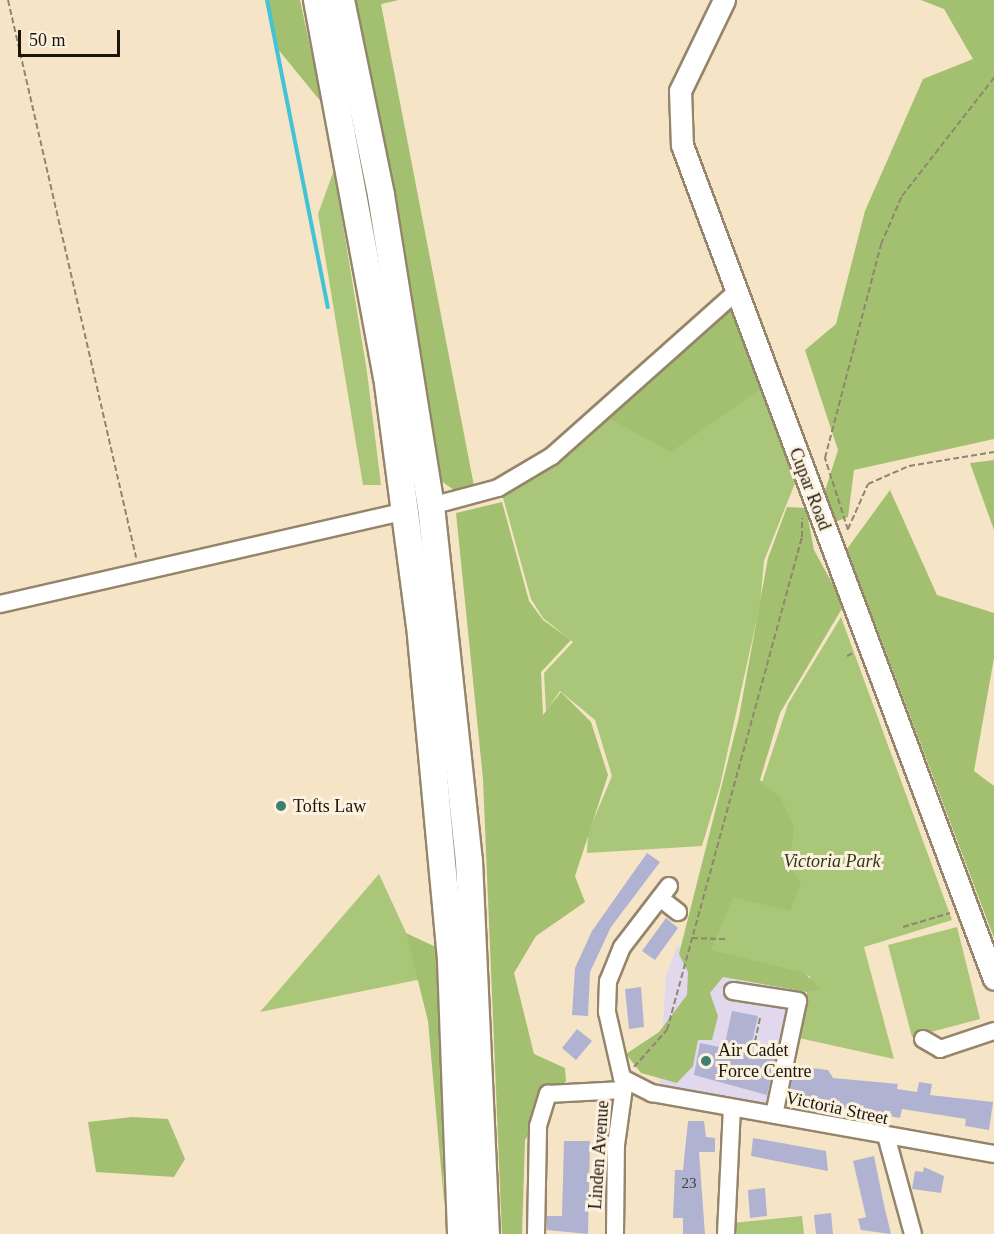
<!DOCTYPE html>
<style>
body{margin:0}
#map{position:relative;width:994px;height:1234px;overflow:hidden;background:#f6e4c6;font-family:Georgia,serif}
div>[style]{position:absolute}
.commercial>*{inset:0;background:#e1d8ed}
.green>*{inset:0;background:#aac779}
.forest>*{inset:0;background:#a2c06f}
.stream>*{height:4px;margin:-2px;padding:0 2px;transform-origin:2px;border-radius:2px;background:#44c2d6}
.building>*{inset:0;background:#b0b2d1}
.path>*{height:2px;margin-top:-1px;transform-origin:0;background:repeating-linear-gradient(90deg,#918570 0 6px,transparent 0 9px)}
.roads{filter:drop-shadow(2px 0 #95856a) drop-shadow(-2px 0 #95856a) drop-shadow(0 2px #95856a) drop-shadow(0 -2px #95856a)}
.minor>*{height:16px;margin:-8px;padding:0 8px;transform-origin:8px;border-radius:8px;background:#fff}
.major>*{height:21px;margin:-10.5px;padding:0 10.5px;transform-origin:10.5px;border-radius:10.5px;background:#fff}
.highway>*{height:26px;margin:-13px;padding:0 13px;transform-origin:13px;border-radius:13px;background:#fff}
.dots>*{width:16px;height:16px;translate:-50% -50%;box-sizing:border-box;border:3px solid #fdf2e0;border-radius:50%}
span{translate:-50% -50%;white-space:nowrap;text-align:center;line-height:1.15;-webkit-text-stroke:6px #fdf2e0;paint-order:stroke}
.number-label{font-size:15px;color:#403c3c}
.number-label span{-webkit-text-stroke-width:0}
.street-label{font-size:18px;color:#1b150a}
.poi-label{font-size:18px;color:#1b150a}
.left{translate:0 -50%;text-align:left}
.park-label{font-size:18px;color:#2d3816;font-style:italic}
.scale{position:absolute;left:18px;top:30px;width:102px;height:27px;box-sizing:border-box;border:3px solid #1b150a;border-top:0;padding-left:8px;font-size:18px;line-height:21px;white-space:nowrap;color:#1b150a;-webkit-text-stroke:4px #fdf2e0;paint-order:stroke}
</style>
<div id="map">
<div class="commercial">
<i style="clip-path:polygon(677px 946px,810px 976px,780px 1111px,659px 1084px,666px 976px)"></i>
</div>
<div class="green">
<i style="clip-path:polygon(334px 170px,367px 372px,381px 485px,363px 485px,318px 214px)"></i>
<i style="clip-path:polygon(732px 305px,797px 478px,764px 561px,760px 605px,720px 786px,702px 846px,587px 853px,588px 833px,612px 776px,595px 720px,560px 691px,546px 712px,544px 673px,573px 642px,543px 618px,531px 599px,502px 494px)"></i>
<i style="clip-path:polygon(841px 617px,952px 920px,864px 947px,894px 1059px,799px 1038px,810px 976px,704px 958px,788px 704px)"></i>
<i style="clip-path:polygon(379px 874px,427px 978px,260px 1012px)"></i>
<i style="clip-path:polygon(957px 927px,980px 1019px,912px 1037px,888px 945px)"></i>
<i style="clip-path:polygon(802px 1216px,804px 1234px,733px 1234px,733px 1223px)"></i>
</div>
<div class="forest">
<i style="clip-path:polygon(267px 0,300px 0,322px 103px,277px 48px)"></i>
<i style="clip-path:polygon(351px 0,399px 0,381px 4px,474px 486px,454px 490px,440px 480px,412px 303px)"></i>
<i style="clip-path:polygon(921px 0,994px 0,994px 439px,854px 470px,848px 517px,835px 522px,822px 500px,838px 450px,805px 350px,836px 324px,865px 211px,923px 79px,973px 59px,944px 9px)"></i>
<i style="clip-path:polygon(732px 305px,763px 387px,671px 452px,605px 416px)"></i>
<i style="clip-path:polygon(994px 460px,994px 530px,970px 463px)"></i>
<i style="clip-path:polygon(890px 490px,937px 595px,994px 613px,994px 658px,974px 771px,994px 786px,994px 938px,847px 549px)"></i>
<i style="clip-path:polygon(502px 502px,529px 601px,543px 620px,571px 640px,541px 672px,543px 715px,561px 692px,591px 722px,608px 775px,575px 876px,585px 902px,536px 936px,514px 973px,534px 1054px,565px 1068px,566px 1081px,525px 1140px,522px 1234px,502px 1234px,483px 779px,456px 513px)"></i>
<i style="clip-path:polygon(787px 507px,806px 508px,814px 550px,844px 605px,780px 713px,760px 780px,781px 798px,794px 827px,789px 866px,801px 882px,790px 911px,733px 897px,711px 950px,804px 973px,821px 989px,807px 992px,723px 977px,710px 993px,718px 1016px,712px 1040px,698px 1040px,693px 1066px,677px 1083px,641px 1073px,626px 1054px,659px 1032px,687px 995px,688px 972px,679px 954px,739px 717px,768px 558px)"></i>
<i style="clip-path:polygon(406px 933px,438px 948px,444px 1202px,428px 1021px)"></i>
<i style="clip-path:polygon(132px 1117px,168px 1119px,185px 1159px,174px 1177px,96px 1172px,88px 1122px)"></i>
</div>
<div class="stream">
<i style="left:267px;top:0;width:313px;rotate:78.8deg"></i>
</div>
<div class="building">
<i style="clip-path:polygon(647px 853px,660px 862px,611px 927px,590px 972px,588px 1016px,572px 1015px,575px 968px,592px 931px)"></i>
<i style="clip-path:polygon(666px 918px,678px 928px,655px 960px,642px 951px)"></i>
<i style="clip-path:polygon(641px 987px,644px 1027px,629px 1029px,625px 989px)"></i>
<i style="clip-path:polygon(732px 1011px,758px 1016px,750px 1051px,776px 1056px,767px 1095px,694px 1075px,700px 1043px,724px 1048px)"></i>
<i style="clip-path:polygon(577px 1029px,592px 1041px,576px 1060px,562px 1048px)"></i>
<i style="clip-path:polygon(812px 1068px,828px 1070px,833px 1078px,898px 1084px,897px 1089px,917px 1092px,919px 1082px,932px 1084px,930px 1095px,993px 1102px,989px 1130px,965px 1126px,966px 1119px,902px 1109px,900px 1118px,841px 1108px,840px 1101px,789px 1096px,793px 1075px,804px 1076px)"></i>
<i style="clip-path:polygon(688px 1121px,704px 1121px,706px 1137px,715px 1138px,715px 1152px,699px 1152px,705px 1234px,683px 1234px,683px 1218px,673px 1218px,675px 1170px,683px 1170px)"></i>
<i style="clip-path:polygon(753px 1138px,826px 1151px,828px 1171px,751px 1156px)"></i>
<i style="clip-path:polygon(564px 1141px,590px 1141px,588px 1234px,547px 1230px,547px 1216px,562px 1216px)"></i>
<i style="clip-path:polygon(874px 1156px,884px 1205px,891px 1234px,861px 1230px,858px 1219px,866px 1217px,853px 1161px)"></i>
<i style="clip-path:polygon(924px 1167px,944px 1176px,941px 1193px,912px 1189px,915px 1171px,923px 1172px)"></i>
<i style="clip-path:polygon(765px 1188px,767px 1216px,750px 1218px,748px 1190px)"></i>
<i style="clip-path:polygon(831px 1213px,833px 1234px,816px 1234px,814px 1215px)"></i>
</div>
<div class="path">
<i style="left:8px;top:0;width:572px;rotate:77.06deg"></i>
<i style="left:848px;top:529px;width:49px;rotate:-66deg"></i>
<i style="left:868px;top:484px;width:45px;rotate:-23.7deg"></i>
<i style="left:909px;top:466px;width:86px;rotate:-9.4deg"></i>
<i style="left:848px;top:530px;width:76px;rotate:-107.7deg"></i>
<i style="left:825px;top:458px;width:221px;rotate:-75.3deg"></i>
<i style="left:881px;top:244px;width:52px;rotate:-66.4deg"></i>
<i style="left:902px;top:196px;width:150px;rotate:-52.1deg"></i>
<i style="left:847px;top:656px;width:7px;rotate:-27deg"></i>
<i style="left:903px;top:927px;width:49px;rotate:-16.6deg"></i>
<i style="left:692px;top:938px;width:34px;rotate:2deg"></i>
<i style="left:760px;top:1018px;width:30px;rotate:102deg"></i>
<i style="left:754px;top:1047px;width:20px;rotate:15deg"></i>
<i style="left:634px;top:1067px;width:50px;rotate:-48.3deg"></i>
<i style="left:667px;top:1030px;width:511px;rotate:-74.69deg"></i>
<i style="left:802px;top:537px;width:19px;rotate:-90deg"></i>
</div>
<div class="roads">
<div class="minor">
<i style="left:431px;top:506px;width:69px;rotate:-15deg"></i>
<i style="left:498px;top:488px;width:63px;rotate:-30.7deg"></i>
<i style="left:552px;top:456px;width:248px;rotate:-41.7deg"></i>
<i style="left:0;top:604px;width:417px;rotate:-12.9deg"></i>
<i style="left:669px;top:886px;width:77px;rotate:127.6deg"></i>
<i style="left:622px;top:947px;width:37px;rotate:112deg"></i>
<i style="left:608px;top:981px;width:31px;rotate:92deg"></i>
<i style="left:607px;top:1012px;width:68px;rotate:77.2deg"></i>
<i style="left:622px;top:1078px;width:34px;rotate:27deg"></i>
<i style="left:652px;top:1093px;width:347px;rotate:10.1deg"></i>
<i style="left:660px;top:898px;width:23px;rotate:38deg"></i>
<i style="left:733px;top:991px;width:66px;rotate:8.7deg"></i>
<i style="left:798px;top:1001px;width:116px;rotate:101.9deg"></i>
<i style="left:923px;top:1039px;width:20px;rotate:30deg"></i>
<i style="left:940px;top:1049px;width:57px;rotate:-18.4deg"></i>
<i style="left:887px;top:1139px;width:98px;rotate:74.7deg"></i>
<i style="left:536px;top:1234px;width:108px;rotate:-88.9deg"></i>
<i style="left:538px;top:1126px;width:34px;rotate:-73deg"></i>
<i style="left:548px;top:1094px;width:75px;rotate:-3.1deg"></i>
<i style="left:615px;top:1234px;width:89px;rotate:-89.4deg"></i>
<i style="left:616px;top:1145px;width:66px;rotate:-82.1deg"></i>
<i style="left:726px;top:1234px;width:126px;rotate:-87.3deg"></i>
</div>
<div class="major">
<i style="left:724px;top:0;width:101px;rotate:115.8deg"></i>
<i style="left:680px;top:91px;width:54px;rotate:87.9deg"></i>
<i style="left:682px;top:145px;width:890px;rotate:69.49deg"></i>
</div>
<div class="highway">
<i style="left:317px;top:0;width:382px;rotate:79.5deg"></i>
<i style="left:387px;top:376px;width:251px;rotate:82.5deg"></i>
<i style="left:420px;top:625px;width:336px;rotate:84.7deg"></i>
<i style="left:451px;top:960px;width:274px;rotate:87.9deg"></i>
<i style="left:341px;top:0;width:199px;rotate:78.4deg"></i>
<i style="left:381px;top:195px;width:315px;rotate:80.9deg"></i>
<i style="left:431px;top:506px;width:357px;rotate:83.9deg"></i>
<i style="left:469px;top:861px;width:373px;rotate:87.4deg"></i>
</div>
</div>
<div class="dots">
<i style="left:281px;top:806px;background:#3f7f6e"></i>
<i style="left:706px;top:1061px;background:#3f7f6e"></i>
</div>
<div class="number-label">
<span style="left:689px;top:1184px">23</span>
</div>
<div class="street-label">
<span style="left:810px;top:489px;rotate:69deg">Cupar Road</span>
<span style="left:837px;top:1108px;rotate:12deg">Victoria Street</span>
<span style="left:599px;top:1155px;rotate:-86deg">Linden Avenue</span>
</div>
<div class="poi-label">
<span class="left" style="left:293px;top:806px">Tofts Law</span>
<span class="left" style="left:718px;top:1061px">Air Cadet<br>Force Centre</span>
</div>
<div class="park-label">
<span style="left:832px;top:861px">Victoria Park</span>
</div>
<div class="scale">50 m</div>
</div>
